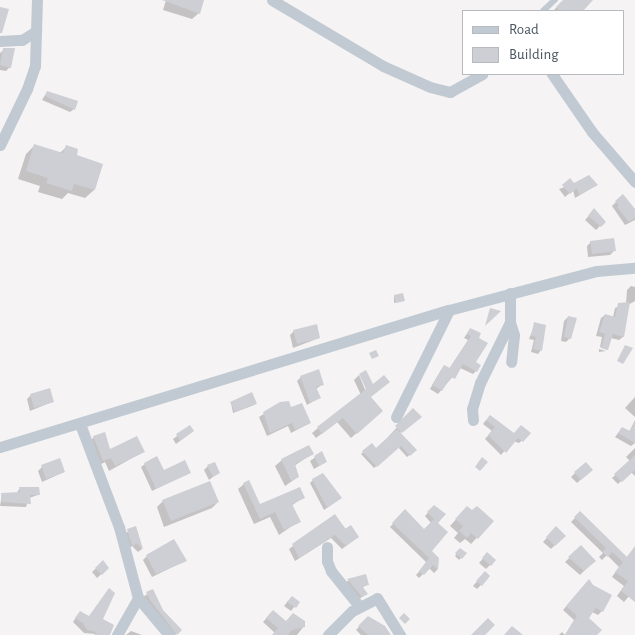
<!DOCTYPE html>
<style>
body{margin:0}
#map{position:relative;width:635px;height:635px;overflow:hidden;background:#f5f3f3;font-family:"Alegreya Sans",sans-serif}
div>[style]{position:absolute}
.shadow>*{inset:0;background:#0003}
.building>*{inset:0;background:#cdcfd5}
.lane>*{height:5.5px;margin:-2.75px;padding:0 2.75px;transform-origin:2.75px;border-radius:2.75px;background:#c1cad2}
.street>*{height:11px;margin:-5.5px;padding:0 5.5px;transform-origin:5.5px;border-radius:5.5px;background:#c1cad2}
span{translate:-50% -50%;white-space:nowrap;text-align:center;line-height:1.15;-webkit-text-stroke:4.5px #fff;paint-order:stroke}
.legend{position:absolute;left:462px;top:10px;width:162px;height:65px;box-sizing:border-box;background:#fff;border:1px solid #b7bbc0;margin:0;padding:6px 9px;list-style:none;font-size:15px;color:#4a5661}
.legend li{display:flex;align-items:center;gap:10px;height:25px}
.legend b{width:25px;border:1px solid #b7bbc0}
</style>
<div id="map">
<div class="shadow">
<i style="clip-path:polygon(166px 0,203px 0,199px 13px,192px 19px,163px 10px)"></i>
<i style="clip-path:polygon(564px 0,588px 0,590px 2px,582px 11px,553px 11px)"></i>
<i style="clip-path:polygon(4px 50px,10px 67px,6px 71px,0 70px,0 53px)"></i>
<i style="clip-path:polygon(47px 92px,74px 109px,70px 112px,42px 100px)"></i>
<i style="clip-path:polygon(35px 145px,60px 153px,66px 147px,75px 156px,102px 165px,94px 190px,85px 198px,68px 193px,62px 199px,38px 192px,40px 186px,18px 179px,26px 154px)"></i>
<i style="clip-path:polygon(574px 184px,597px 185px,575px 198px,573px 190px,565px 197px,559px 189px)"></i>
<i style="clip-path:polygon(616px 202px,635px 211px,635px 220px,625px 225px,612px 206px)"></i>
<i style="clip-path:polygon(594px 210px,604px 222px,596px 230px,585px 220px)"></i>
<i style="clip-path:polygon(591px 242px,614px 251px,610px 255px,588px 257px,587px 246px)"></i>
<i style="clip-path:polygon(631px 286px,635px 287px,635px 301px,628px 305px,623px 337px,619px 340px,611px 338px,607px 350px,600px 347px,602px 337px,596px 336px,601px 318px,605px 315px,613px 317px,615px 308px,626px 304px,627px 290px)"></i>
<i style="clip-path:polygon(394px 296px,404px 300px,394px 303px)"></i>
<i style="clip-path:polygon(568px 317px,570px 338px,566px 342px,561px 341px,564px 321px)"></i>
<i style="clip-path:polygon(535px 324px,541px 350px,538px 354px,531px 352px,534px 340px,529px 339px)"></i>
<i style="clip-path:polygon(470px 329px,476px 371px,473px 374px,460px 368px,438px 394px,430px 389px,441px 370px,444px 367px,449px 369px,468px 340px,464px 338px)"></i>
<i style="clip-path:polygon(294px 331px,319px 338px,293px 348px,290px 335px)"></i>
<i style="clip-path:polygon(599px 349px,606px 351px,599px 352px)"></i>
<i style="clip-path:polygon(359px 375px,376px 416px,351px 438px,337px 422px,316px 438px,312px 433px,318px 428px,361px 395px,354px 380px)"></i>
<i style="clip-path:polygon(301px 377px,323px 384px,316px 389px,319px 398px,307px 405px,297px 381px)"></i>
<i style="clip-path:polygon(31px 395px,52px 402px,30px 411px,27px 399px)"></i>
<i style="clip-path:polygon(635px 397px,635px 417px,625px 408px)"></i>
<i style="clip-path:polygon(231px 403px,254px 405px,233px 413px)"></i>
<i style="clip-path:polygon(281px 403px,310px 423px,291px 433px,288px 426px,267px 436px,259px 417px)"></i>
<i style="clip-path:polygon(413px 410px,421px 417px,400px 433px,415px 450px,407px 457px,398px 447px,374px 468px,361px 454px,372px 445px,376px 450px)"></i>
<i style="clip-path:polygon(486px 420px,514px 435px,530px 434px,519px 443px,513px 441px,501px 455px,485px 439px,492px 431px,483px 424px)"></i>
<i style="clip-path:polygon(635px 420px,635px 443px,631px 446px,615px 437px,622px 428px,629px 432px)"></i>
<i style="clip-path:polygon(190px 427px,193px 431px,176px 444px,173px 439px)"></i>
<i style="clip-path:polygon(94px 437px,109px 450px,143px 452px,109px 471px,105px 462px,98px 466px,89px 443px)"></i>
<i style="clip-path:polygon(635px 448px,635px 476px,631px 472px,618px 484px,612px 478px,630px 461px,626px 457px)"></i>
<i style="clip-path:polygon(321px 453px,326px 462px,314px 469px,310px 461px)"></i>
<i style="clip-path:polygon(312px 454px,294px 466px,298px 477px,285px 486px,275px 466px,282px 460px)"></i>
<i style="clip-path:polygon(145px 464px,163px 472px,189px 472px,152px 491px,141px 467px)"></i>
<i style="clip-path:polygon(208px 466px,218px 473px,209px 480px,204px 470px)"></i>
<i style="clip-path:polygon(42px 467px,64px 472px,42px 482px,38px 471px)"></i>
<i style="clip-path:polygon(575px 473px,587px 474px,577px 483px,571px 477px)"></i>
<i style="clip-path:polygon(313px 480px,338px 500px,324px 510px,310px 483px)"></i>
<i style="clip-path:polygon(244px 484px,260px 506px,304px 497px,291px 506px,299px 521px,279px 535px,270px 517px,254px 524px,238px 489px)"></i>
<i style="clip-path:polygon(20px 488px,38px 495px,29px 498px,26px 507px,0 506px,2px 495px,16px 494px)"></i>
<i style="clip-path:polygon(163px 501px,218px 502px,212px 508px,164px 527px,157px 507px)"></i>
<i style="clip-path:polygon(434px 506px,437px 523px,431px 551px,438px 558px,437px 570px,434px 573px,429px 568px,419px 578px,416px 575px,427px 563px,390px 527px,402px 514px,424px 531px,431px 523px,425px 516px)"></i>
<i style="clip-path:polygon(580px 513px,626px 558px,635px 547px,635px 589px,624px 602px,617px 596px,624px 586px,612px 577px,619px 567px,607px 555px,602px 560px,599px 557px,603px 553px,571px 522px)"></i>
<i style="clip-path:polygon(461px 514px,492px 521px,471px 544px,465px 539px,460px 543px,454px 538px,458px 533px,450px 526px)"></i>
<i style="clip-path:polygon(335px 515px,354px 540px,342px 549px,331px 538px,295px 561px,289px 549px)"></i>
<i style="clip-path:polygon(135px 528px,142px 549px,138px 552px,132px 546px,128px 549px,124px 534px)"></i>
<i style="clip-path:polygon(556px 528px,564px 536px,551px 549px,543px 542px)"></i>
<i style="clip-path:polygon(581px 547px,594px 561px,580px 575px,565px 562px)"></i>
<i style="clip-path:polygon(460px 550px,465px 554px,459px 560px,455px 556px)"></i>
<i style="clip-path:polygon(487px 554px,495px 560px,486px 569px,479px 563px)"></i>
<i style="clip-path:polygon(147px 556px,185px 561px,152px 577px,143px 560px)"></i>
<i style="clip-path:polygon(103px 562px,108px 568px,97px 578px,92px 572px)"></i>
<i style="clip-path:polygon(365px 576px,367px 585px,361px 588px,366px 594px,358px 600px,345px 582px)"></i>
<i style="clip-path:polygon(481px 577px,481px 585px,477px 589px,473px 586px)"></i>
<i style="clip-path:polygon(586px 584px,602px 611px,598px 615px,592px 612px,587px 618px,595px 635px,559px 635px,562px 632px,565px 635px,574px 620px,563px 610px)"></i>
<i style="clip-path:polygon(152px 591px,162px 610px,180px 630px,175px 635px,170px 635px,143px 597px)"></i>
<i style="clip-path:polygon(288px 601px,298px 602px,291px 611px,284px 606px)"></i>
<i style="clip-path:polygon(273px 611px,286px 623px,304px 626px,297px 635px,273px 635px,275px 633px,263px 622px)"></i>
<i style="clip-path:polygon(77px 616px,101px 620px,108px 635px,84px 633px,73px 622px)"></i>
<i style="clip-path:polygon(368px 617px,388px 635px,361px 635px,356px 630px)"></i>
<i style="clip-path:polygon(131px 631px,142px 635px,126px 635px)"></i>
</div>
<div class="building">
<i style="clip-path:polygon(162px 0,204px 0,200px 14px)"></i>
<i style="clip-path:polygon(563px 0,593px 0,583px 11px,560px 11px,556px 7px)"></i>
<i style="clip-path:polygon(0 7px,9px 9px,2px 33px,0 33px)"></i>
<i style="clip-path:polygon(3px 48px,15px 48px,11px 68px,0 65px)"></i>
<i style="clip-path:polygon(47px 91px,78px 101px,75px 110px,45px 96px)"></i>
<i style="clip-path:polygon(34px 144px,63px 153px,66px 145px,78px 149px,77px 155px,103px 164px,95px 190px,74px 184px,72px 191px,46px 183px,48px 178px,26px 171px)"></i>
<i style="clip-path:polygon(589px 175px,598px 185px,579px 195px,577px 188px,570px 194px,562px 185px,570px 178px,574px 183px)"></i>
<i style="clip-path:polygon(623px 194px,635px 209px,635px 218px,629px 222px,617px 207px,619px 205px,615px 201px)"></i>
<i style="clip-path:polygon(594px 208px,606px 222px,601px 227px,588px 216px)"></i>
<i style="clip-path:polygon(614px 238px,616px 251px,592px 254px,590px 241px)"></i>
<i style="clip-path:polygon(403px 293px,405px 301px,396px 303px,394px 295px)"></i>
<i style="clip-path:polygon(630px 302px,624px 337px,613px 334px,608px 350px,601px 348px,605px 334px,599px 332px,605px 314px,615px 317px,618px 303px)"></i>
<i style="clip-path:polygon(490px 308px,501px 311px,485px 326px)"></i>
<i style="clip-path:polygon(568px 316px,577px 318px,571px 339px,564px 337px)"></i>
<i style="clip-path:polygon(534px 322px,546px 325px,542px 351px,533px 349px,536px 337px,531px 336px)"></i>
<i style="clip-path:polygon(317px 324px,320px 338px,297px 344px,293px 330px)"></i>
<i style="clip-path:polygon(470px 328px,481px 333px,479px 338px,488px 343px,476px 362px,481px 365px,477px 372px,463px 364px,455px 379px,451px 377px,442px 391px,432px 385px,444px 365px,450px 368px,471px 336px,467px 334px)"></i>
<i style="clip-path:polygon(625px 345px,633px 348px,623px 364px,617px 361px)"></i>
<i style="clip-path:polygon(376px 350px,379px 356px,372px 359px,369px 353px)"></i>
<i style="clip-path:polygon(319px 369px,324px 385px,316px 387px,321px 398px,310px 403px,300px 376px)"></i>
<i style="clip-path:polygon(366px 370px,373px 384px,384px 375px,390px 382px,371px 397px,383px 411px,357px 434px,343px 418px,322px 434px,317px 427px,366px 389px,359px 374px)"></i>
<i style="clip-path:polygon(50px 388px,54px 402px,34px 408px,30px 394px)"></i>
<i style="clip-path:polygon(252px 392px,257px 404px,235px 412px,230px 402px)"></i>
<i style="clip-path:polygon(289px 401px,291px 407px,302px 403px,311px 423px,295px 430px,292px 423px,270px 433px,263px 412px,280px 402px)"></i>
<i style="clip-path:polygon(413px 408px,422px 417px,402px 433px,395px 426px)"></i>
<i style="clip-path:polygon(490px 415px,514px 433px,521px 425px,531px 433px,523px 442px,518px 438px,506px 453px,488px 435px,495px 427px,486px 420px)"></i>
<i style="clip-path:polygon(635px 422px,635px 443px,618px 433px,622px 427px,630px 431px)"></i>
<i style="clip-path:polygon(190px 425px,194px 431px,180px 441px,176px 434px)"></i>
<i style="clip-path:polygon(397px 429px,417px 450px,410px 456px,401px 446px,377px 467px,362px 451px,372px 443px,376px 448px)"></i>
<i style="clip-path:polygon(105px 432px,110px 449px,137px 436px,145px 452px,115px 466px,111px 458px,103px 461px,93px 436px)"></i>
<i style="clip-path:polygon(309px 445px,314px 454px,295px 464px,299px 477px,291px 481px,281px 459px)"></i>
<i style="clip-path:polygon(322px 451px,327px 462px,319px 466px,314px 456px)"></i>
<i style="clip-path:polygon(635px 455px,635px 470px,622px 482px,614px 474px)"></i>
<i style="clip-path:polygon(157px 456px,164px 470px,185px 460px,191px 473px,156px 489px,144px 463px)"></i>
<i style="clip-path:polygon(482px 457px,488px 462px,480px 471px,475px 467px)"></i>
<i style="clip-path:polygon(60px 458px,65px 472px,46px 479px,41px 465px)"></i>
<i style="clip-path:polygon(215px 462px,220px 473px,213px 477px,207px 465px)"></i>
<i style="clip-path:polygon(586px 462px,593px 470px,581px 480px,574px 472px)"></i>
<i style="clip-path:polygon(323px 473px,342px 498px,327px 508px,312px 479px)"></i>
<i style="clip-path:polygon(249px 480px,260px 504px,300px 487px,305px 498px,292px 504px,301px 522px,284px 530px,275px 512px,260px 519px,243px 483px)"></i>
<i style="clip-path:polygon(210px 481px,219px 502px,171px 521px,162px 500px)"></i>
<i style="clip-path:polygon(19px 487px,39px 487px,40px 495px,30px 495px,31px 504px,2px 502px,1px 493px,20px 492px)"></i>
<i style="clip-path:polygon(434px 505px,446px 514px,438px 523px,448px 532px,432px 551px,439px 558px,438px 570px,433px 565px,424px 575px,419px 571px,429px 558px,392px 523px,405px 509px,424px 529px,434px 519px,427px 512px)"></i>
<i style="clip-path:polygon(467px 506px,472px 510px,477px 506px,494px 521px,478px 539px,471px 533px,467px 538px,459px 531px,463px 526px,455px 519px)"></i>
<i style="clip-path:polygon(580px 511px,627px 557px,635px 546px,635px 602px,621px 591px,628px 581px,615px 572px,623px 562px,612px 552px,608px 557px,602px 552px,606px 548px,574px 517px)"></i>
<i style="clip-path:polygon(335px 514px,345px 529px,351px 525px,359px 537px,346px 546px,335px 535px,299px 558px,292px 544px)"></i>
<i style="clip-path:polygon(136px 526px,143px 549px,136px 543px,133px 547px,129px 536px,127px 529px)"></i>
<i style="clip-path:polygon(556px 526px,566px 536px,555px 546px,546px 537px)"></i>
<i style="clip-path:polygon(174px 539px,187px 561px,156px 574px,146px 555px)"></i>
<i style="clip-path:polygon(581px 545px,596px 561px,584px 571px,568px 557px)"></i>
<i style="clip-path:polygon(460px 548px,467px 553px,462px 559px,455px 553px)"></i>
<i style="clip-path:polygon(487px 552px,496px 560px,491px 566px,482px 558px)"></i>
<i style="clip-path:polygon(103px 560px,109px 568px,102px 575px,95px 568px)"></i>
<i style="clip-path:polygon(485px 571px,490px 576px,482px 586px,476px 581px)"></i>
<i style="clip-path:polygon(366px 574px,369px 585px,362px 586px,368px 594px,362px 597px,347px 579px)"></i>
<i style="clip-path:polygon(589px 579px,593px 585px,612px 595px,603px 612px,596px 608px,589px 618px,602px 630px,597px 635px,565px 635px,577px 616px,566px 606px)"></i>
<i style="clip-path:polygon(109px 588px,115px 593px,103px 619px,114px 625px,110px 635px,94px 635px,96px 632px,87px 630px,83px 623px,75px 618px,80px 611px,89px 616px)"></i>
<i style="clip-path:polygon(153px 589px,163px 610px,182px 630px,177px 635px,150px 600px,146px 592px)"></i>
<i style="clip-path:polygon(292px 596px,300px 602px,296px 608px,287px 602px)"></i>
<i style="clip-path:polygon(273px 610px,286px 621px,293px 613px,305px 621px,305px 627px,292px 630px,288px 635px,272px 635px,278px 628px,266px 618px)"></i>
<i style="clip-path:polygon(404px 613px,410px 619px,405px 624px,399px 618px)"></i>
<i style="clip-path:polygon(368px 616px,385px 626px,391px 635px,368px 635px,358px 626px)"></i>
<i style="clip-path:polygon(488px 618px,495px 625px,485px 635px,471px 635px)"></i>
<i style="clip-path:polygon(512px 626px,523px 635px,504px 635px)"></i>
</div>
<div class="lane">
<i style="left:543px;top:11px;width:16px;rotate:-43deg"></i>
</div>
<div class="street">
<i style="left:272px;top:0;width:129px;rotate:30.7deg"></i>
<i style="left:383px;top:66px;width:51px;rotate:24.1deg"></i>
<i style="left:430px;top:87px;width:21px;rotate:14deg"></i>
<i style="left:450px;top:92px;width:37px;rotate:-29deg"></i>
<i style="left:0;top:41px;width:22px;rotate:-3deg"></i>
<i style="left:22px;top:40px;width:17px;rotate:-33deg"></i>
<i style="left:552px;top:74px;width:70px;rotate:55.4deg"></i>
<i style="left:592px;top:132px;width:66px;rotate:49.3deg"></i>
<i style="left:0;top:145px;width:62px;rotate:-64.3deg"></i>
<i style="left:27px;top:89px;width:24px;rotate:-71deg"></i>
<i style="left:35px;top:66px;width:66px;rotate:-88.3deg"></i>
<i style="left:510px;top:322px;width:14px;rotate:73deg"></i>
<i style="left:514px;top:335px;width:27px;rotate:96deg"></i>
<i style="left:396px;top:417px;width:119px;rotate:-63.6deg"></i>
<i style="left:473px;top:420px;width:11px;rotate:-95deg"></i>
<i style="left:472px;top:409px;width:27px;rotate:-73deg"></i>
<i style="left:480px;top:383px;width:68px;rotate:-63.8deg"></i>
<i style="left:510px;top:322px;width:29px;rotate:-90deg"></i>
<i style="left:80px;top:424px;width:110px;rotate:69.3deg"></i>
<i style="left:119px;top:527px;width:73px;rotate:75deg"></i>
<i style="left:138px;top:598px;width:48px;rotate:50deg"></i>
<i style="left:0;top:447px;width:469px;rotate:-17deg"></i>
<i style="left:449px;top:310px;width:153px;rotate:-14.8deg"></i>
<i style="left:597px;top:271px;width:38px;rotate:-5deg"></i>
<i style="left:327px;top:547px;width:14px;rotate:90deg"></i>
<i style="left:327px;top:561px;width:11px;rotate:68deg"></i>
<i style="left:331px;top:571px;width:45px;rotate:51.3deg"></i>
<i style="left:117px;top:635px;width:43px;rotate:-60.4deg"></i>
<i style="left:328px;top:635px;width:34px;rotate:-45deg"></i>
<i style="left:352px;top:611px;width:28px;rotate:-27deg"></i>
<i style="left:377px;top:598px;width:44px;rotate:58.1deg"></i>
</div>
<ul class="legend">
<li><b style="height:6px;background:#c1cad2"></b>Road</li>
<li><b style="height:14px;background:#cdcfd5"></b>Building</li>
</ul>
</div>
